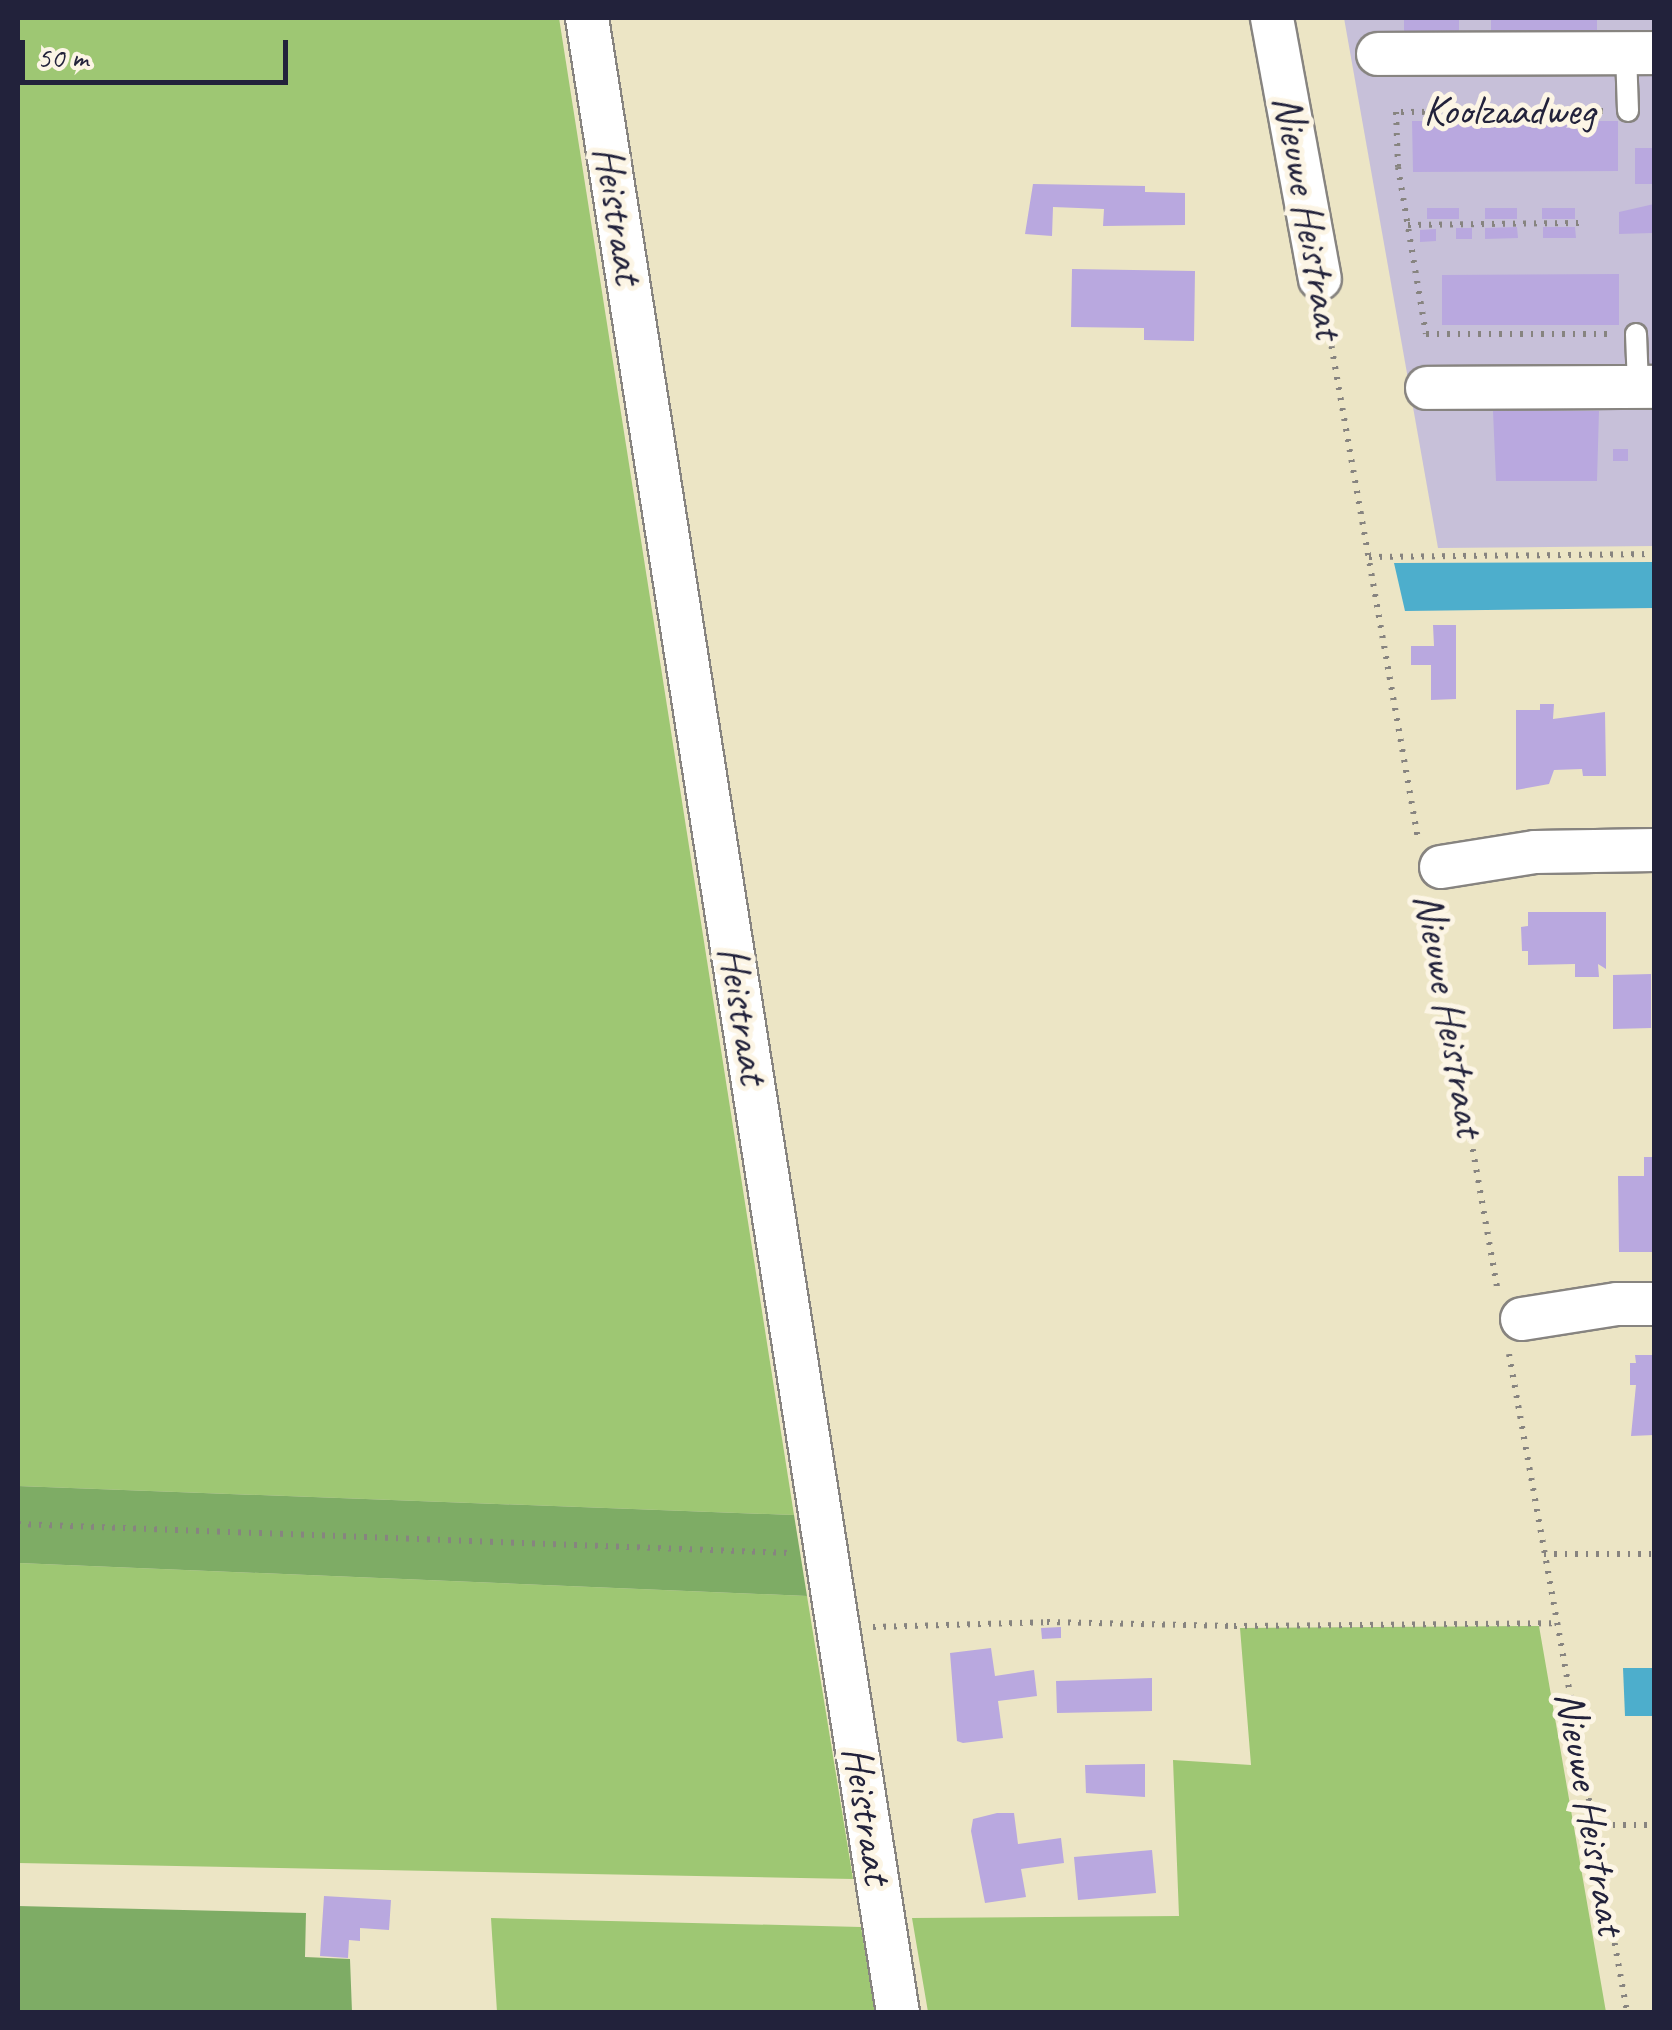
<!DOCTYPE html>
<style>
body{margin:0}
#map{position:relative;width:1672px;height:2030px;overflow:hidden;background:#ece5c5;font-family:Caveat,sans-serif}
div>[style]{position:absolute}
.industrial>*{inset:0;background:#c7c0d9}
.green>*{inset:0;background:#9ec773}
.forest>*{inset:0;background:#7eac65}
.water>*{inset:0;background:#4daecc}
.building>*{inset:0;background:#b9a8df}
.path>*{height:6px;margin-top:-3px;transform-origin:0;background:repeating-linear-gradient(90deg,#878480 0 2.5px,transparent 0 10.5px)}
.roads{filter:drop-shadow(2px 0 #878480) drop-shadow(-2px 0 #878480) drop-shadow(0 2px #878480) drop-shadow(0 -2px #878480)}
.lane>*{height:20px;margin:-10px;padding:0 10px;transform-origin:10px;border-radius:10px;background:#fff}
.street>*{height:42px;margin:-21px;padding:0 21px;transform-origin:21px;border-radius:21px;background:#fff}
span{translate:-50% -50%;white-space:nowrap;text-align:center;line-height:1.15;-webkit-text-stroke:10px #fcf5e5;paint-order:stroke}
.street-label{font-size:42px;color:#22223b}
.frame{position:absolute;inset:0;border:20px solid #22223b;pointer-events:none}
.scale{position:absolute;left:20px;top:40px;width:268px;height:45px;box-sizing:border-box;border:5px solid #22223b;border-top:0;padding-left:12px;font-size:30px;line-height:35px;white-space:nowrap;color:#22223b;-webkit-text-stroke:8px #fcf5e5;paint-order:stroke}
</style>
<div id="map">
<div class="industrial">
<i style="clip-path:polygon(1344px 18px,1654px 18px,1654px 546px,1438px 548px)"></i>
</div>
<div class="green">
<i style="clip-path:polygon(18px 18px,559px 18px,794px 1515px,18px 1486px)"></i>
<i style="clip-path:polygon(18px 1563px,807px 1596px,853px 1879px,18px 1863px)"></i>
<i style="clip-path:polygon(1539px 1626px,1606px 2012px,928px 2012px,912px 1918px,1179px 1916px,1173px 1760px,1251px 1765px,1240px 1628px)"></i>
<i style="clip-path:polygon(491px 1918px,861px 1927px,875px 2012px,497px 2012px)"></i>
</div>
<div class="forest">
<i style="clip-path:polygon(18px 1486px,794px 1515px,807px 1596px,18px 1563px)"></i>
<i style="clip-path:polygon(18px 1906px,306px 1913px,305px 1957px,350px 1959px,352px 2012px,18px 2012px)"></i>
</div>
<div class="water">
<i style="clip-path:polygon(1654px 562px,1654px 608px,1405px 611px,1394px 563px)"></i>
<i style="clip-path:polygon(1623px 1668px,1654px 1668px,1654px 1716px,1625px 1716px)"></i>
</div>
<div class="building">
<i style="clip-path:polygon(1404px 18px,1459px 18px,1459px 36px,1404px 36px)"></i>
<i style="clip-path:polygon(1491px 18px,1597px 18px,1597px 35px,1491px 35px)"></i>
<i style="clip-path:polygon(1412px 121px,1618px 121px,1618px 171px,1413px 172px)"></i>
<i style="clip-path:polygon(1635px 148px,1654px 148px,1653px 184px,1635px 184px)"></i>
<i style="clip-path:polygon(1033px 184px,1145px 186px,1145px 192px,1185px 193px,1185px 225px,1103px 226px,1104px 209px,1053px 207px,1052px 236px,1025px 234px)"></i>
<i style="clip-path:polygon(1654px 204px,1652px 233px,1619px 234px,1619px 212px)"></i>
<i style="clip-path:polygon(1427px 208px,1459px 208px,1459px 219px,1427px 219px)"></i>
<i style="clip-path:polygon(1485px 208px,1517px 208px,1517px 219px,1485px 219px)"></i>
<i style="clip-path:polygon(1542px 208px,1575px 208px,1575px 219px,1542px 219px)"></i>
<i style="clip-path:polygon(1517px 227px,1518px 238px,1485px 239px,1485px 228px)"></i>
<i style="clip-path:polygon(1543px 227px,1575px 227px,1576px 238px,1543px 238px)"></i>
<i style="clip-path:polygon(1456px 228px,1472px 228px,1472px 239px,1456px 239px)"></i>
<i style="clip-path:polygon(1436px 229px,1436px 241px,1420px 242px,1420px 230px)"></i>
<i style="clip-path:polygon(1072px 269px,1195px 271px,1194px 341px,1144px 340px,1144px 328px,1071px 327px)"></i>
<i style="clip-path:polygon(1619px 274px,1619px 325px,1442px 325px,1442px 275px)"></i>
<i style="clip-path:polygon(1493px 411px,1599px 411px,1597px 481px,1496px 481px)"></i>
<i style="clip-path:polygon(1613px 449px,1628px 449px,1628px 461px,1613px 461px)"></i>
<i style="clip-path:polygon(1433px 625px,1456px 625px,1456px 699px,1431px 700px,1431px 665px,1411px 665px,1411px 646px,1434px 646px)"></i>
<i style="clip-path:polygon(1540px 704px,1554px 704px,1553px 719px,1605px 712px,1606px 776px,1583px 776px,1582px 769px,1554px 770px,1549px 784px,1516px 790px,1516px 710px,1540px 710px)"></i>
<i style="clip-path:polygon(1528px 912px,1606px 912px,1606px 969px,1598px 964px,1599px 977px,1575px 977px,1575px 964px,1528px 965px,1528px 951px,1522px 951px,1521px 927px,1528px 926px)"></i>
<i style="clip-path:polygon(1651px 974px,1651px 1028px,1613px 1029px,1613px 975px)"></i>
<i style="clip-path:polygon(1644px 1157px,1654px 1157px,1654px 1252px,1619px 1252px,1618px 1176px,1644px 1176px)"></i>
<i style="clip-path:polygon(1635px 1355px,1654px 1355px,1654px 1435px,1631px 1436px,1636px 1385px,1630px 1385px,1630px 1363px,1636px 1363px)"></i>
<i style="clip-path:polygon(1061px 1627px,1061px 1638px,1042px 1639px,1041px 1628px)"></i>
<i style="clip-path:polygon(991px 1648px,995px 1676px,1034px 1670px,1037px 1696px,998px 1701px,1003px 1738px,963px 1743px,957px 1741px,950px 1653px)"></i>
<i style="clip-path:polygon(1152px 1678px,1152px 1711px,1057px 1713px,1056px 1681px)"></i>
<i style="clip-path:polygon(1145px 1764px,1145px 1797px,1086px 1793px,1085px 1765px)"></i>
<i style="clip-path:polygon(997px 1813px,1014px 1813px,1018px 1844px,1061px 1838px,1064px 1863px,1021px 1869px,1026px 1897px,985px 1903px,971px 1831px,973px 1819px)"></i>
<i style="clip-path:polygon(1152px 1850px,1156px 1893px,1078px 1900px,1074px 1857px)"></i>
<i style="clip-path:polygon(324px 1896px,391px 1900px,389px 1930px,360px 1928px,360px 1941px,349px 1940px,348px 1958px,320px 1956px)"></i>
</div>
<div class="path">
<i style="left:1603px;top:111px;width:207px;rotate:179.7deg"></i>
<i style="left:1396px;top:112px;width:55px;rotate:87.9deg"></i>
<i style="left:1398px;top:167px;width:169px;rotate:80.5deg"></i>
<i style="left:1426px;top:334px;width:186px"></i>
<i style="left:1408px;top:225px;width:171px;rotate:-0.7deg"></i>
<i style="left:1326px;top:315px;width:532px;rotate:80.04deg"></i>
<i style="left:1369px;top:557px;width:285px;rotate:-0.6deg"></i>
<i style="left:1429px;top:901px;width:397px;rotate:80deg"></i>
<i style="left:1509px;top:1354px;width:668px;rotate:79.83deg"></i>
<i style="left:18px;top:1524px;width:774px;rotate:2.15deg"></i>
<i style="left:1544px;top:1554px;width:110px"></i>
<i style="left:873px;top:1627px;width:174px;rotate:-1.6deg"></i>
<i style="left:1047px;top:1622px;width:187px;rotate:1.2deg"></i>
<i style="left:1234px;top:1626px;width:322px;rotate:-0.5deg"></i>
<i style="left:1592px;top:1825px;width:62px"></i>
</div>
<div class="roads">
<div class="lane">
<i style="left:1626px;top:53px;width:58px;rotate:88deg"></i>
<i style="left:1636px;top:334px;width:53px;rotate:87.8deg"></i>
</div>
<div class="street">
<i style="left:587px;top:18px;width:2018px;rotate:81.14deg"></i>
<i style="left:1272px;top:18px;width:265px;rotate:79.6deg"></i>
<i style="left:1378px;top:54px;width:276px;rotate:-0.2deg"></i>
<i style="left:1427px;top:388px;width:227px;rotate:-0.3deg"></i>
<i style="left:1441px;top:867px;width:95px;rotate:-9.1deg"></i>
<i style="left:1535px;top:852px;width:119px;rotate:-1deg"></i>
<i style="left:1522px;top:1319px;width:96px;rotate:-9deg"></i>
<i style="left:1617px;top:1304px;width:37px"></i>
</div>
</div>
<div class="street-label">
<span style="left:1509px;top:111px">Koolzaadweg</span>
<span style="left:618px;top:215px;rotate:81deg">Heistraat</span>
<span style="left:1308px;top:217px;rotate:80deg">Nieuwe Heistraat</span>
<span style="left:743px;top:1015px;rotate:81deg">Heistraat</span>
<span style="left:1449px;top:1015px;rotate:80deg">Nieuwe Heistraat</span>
<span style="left:1590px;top:1813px;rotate:80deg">Nieuwe Heistraat</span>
<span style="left:867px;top:1815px;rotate:81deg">Heistraat</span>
</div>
<div class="frame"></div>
<div class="scale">50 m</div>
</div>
